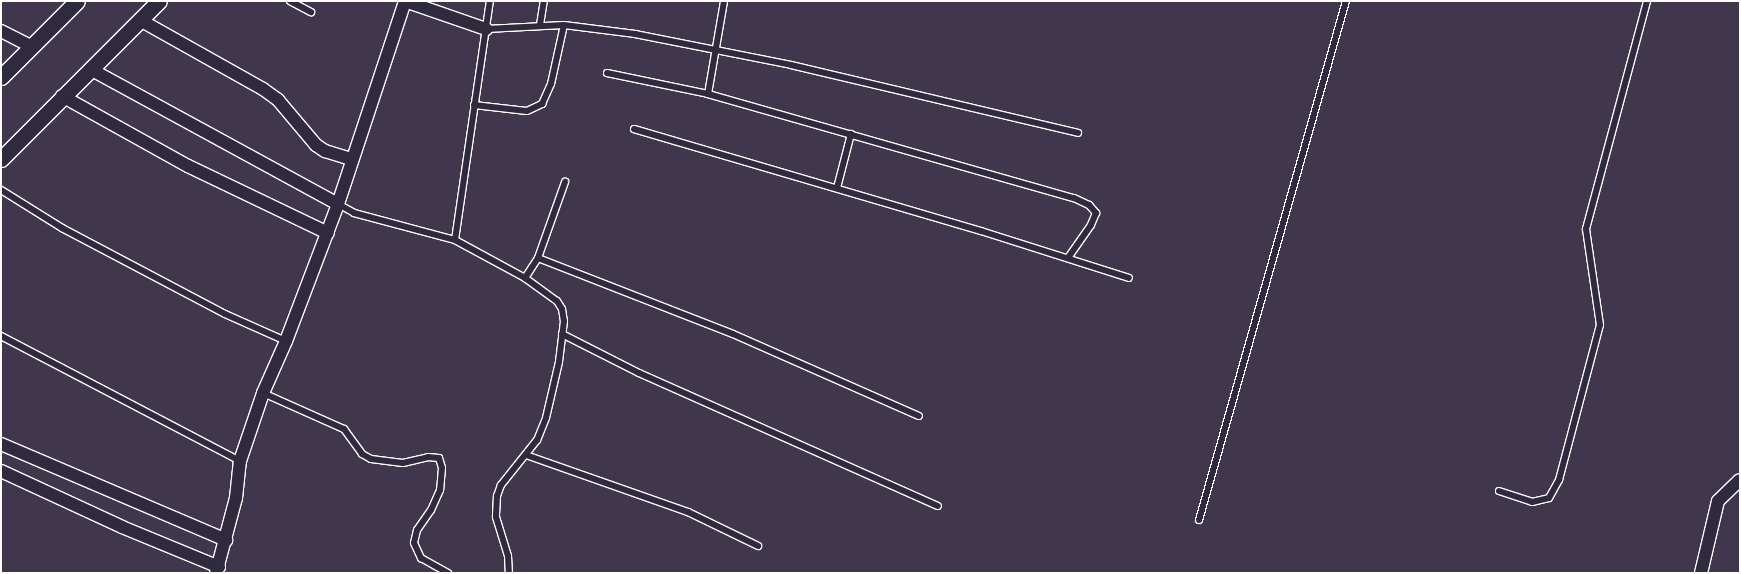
<!DOCTYPE html>
<style>
body{margin:0}
#map{position:relative;width:1741px;height:574px;overflow:hidden;background:#40374c;font-family:"Patrick Hand",sans-serif}
div>[style]{position:absolute}
.roads{filter:drop-shadow(1px 0 #fff) drop-shadow(-1px 0 #fff) drop-shadow(0 1px #fff) drop-shadow(0 -1px #fff)}
.service>*{height:6px;margin:-3px;padding:0 3px;transform-origin:3px;border-radius:3px;background:#2f2a3d}
.minor>*{height:12px;margin:-6px;padding:0 6px;transform-origin:6px;border-radius:6px;background:#2f2a3d}
.tertiary>*{height:15px;margin:-7.5px;padding:0 7.5px;transform-origin:7.5px;border-radius:7.5px;background:#2f2a3d}
span{translate:-50% -50%;white-space:nowrap;text-align:center;line-height:1.15;-webkit-text-stroke:4px #2f2a3d;paint-order:stroke}
.frame{position:absolute;inset:0;border:2px solid #fff;pointer-events:none}
</style>
<div id="map">
<div class="roads">
<div class="service">
<i style="left:290px;top:1px;width:24px;rotate:28deg"></i>
<i style="left:540px;top:25px;width:24px;rotate:-81deg"></i>
<i style="left:486px;top:29px;width:78px;rotate:-2.9deg"></i>
<i style="left:564px;top:25px;width:72px;rotate:7.2deg"></i>
<i style="left:635px;top:34px;width:159px;rotate:11.2deg"></i>
<i style="left:791px;top:65px;width:295px;rotate:13.3deg"></i>
<i style="left:607px;top:73px;width:103px;rotate:11.7deg"></i>
<i style="left:708px;top:94px;width:380px;rotate:15.9deg"></i>
<i style="left:1074px;top:198px;width:17px;rotate:25deg"></i>
<i style="left:1089px;top:205px;width:11px;rotate:49deg"></i>
<i style="left:1096px;top:213px;width:13px;rotate:113deg"></i>
<i style="left:1091px;top:225px;width:40px;rotate:124.9deg"></i>
<i style="left:708px;top:94px;width:94px;rotate:-80.2deg"></i>
<i style="left:474px;top:105px;width:53px;rotate:6.5deg"></i>
<i style="left:527px;top:111px;width:17px;rotate:-25deg"></i>
<i style="left:542px;top:104px;width:22px;rotate:-66deg"></i>
<i style="left:551px;top:84px;width:60px;rotate:-77.6deg"></i>
<i style="left:634px;top:129px;width:362px;rotate:16.4deg"></i>
<i style="left:981px;top:231px;width:155px;rotate:17.6deg"></i>
<i style="left:837px;top:188px;width:56px;rotate:-75.5deg"></i>
<i style="left:1px;top:190px;width:72px;rotate:31.9deg"></i>
<i style="left:62px;top:228px;width:184px;rotate:27.8deg"></i>
<i style="left:225px;top:314px;width:67px;rotate:23.9deg"></i>
<i style="left:338px;top:204px;width:18px;rotate:29deg"></i>
<i style="left:354px;top:213px;width:105px;rotate:15deg"></i>
<i style="left:455px;top:240px;width:80px;rotate:28.5deg"></i>
<i style="left:525px;top:278px;width:39px;rotate:36deg"></i>
<i style="left:557px;top:301px;width:9px;rotate:58deg"></i>
<i style="left:562px;top:309px;width:12px;rotate:81deg"></i>
<i style="left:564px;top:321px;width:41px;rotate:97deg"></i>
<i style="left:559px;top:362px;width:57px;rotate:103.1deg"></i>
<i style="left:546px;top:418px;width:24px;rotate:112deg"></i>
<i style="left:537px;top:440px;width:58px;rotate:128.7deg"></i>
<i style="left:501px;top:485px;width:12px;rotate:110deg"></i>
<i style="left:497px;top:496px;width:21px;rotate:93deg"></i>
<i style="left:496px;top:517px;width:41px;rotate:72.9deg"></i>
<i style="left:508px;top:556px;width:17px;rotate:87deg"></i>
<i style="left:455px;top:240px;width:242px;rotate:-81.7deg"></i>
<i style="left:538px;top:258px;width:209px;rotate:21.3deg"></i>
<i style="left:733px;top:334px;width:203px;rotate:23.8deg"></i>
<i style="left:525px;top:278px;width:24px;rotate:-57deg"></i>
<i style="left:538px;top:258px;width:81px;rotate:-70.4deg"></i>
<i style="left:562px;top:334px;width:86px;rotate:26.9deg"></i>
<i style="left:639px;top:373px;width:327px;rotate:24deg"></i>
<i style="left:1px;top:336px;width:270px;rotate:27.6deg"></i>
<i style="left:263px;top:393px;width:89px;rotate:24deg"></i>
<i style="left:344px;top:429px;width:31px;rotate:54deg"></i>
<i style="left:362px;top:454px;width:10px;rotate:29deg"></i>
<i style="left:371px;top:459px;width:32px;rotate:7deg"></i>
<i style="left:403px;top:463px;width:26px;rotate:-13deg"></i>
<i style="left:428px;top:457px;width:11px;rotate:5deg"></i>
<i style="left:439px;top:458px;width:10px;rotate:73deg"></i>
<i style="left:442px;top:468px;width:22px;rotate:95deg"></i>
<i style="left:440px;top:490px;width:22px;rotate:114deg"></i>
<i style="left:431px;top:510px;width:24px;rotate:125deg"></i>
<i style="left:417px;top:530px;width:13px;rotate:103deg"></i>
<i style="left:414px;top:543px;width:17px;rotate:65deg"></i>
<i style="left:421px;top:558px;width:31px;rotate:29deg"></i>
<i style="left:526px;top:455px;width:172px;rotate:19.4deg"></i>
<i style="left:688px;top:512px;width:78px;rotate:25.9deg"></i>
<i style="left:1499px;top:491px;width:35px;rotate:18deg"></i>
<i style="left:1532px;top:502px;width:17px;rotate:-13deg"></i>
<i style="left:1549px;top:498px;width:21px;rotate:-61deg"></i>
<i style="left:1559px;top:480px;width:160px;rotate:-75.2deg"></i>
<i style="left:1600px;top:325px;width:97px;rotate:-98.3deg"></i>
<i style="left:1586px;top:229px;width:236px;rotate:-75deg"></i>
<i style="left:1199px;top:520px;width:539px;rotate:-74.19deg"></i>
</div>
<div class="minor">
<i style="left:405px;top:1px;width:86px;rotate:19.1deg"></i>
<i style="left:140px;top:20px;width:141px;rotate:29.3deg"></i>
<i style="left:263px;top:89px;width:19px;rotate:36deg"></i>
<i style="left:278px;top:100px;width:59px;rotate:49.8deg"></i>
<i style="left:316px;top:145px;width:11px;rotate:34deg"></i>
<i style="left:325px;top:151px;width:28px;rotate:17deg"></i>
<i style="left:1px;top:31px;width:34px;rotate:27deg"></i>
<i style="left:92px;top:70px;width:280px;rotate:28.6deg"></i>
<i style="left:62px;top:96px;width:144px;rotate:29.1deg"></i>
<i style="left:188px;top:166px;width:155px;rotate:25.6deg"></i>
<i style="left:1px;top:444px;width:245px;rotate:23.1deg"></i>
<i style="left:1px;top:471px;width:133px;rotate:24.8deg"></i>
<i style="left:122px;top:527px;width:105px;rotate:22.4deg"></i>
<i style="left:216px;top:573px;width:78px;rotate:-75.1deg"></i>
<i style="left:236px;top:498px;width:37px;rotate:-84deg"></i>
<i style="left:240px;top:461px;width:72px;rotate:-71.3deg"></i>
<i style="left:263px;top:393px;width:57px;rotate:-66.1deg"></i>
<i style="left:286px;top:341px;width:147px;rotate:-69.2deg"></i>
<i style="left:338px;top:204px;width:214px;rotate:-71.7deg"></i>
<i style="left:1701px;top:573px;width:74px;rotate:-76.7deg"></i>
<i style="left:1718px;top:501px;width:30px;rotate:-44deg"></i>
</div>
<div class="tertiary">
<i style="left:1px;top:77px;width:107px;rotate:-45deg"></i>
<i style="left:1px;top:159px;width:223px;rotate:-45deg"></i>
</div>
</div>
<div class="frame"></div>
</div>
